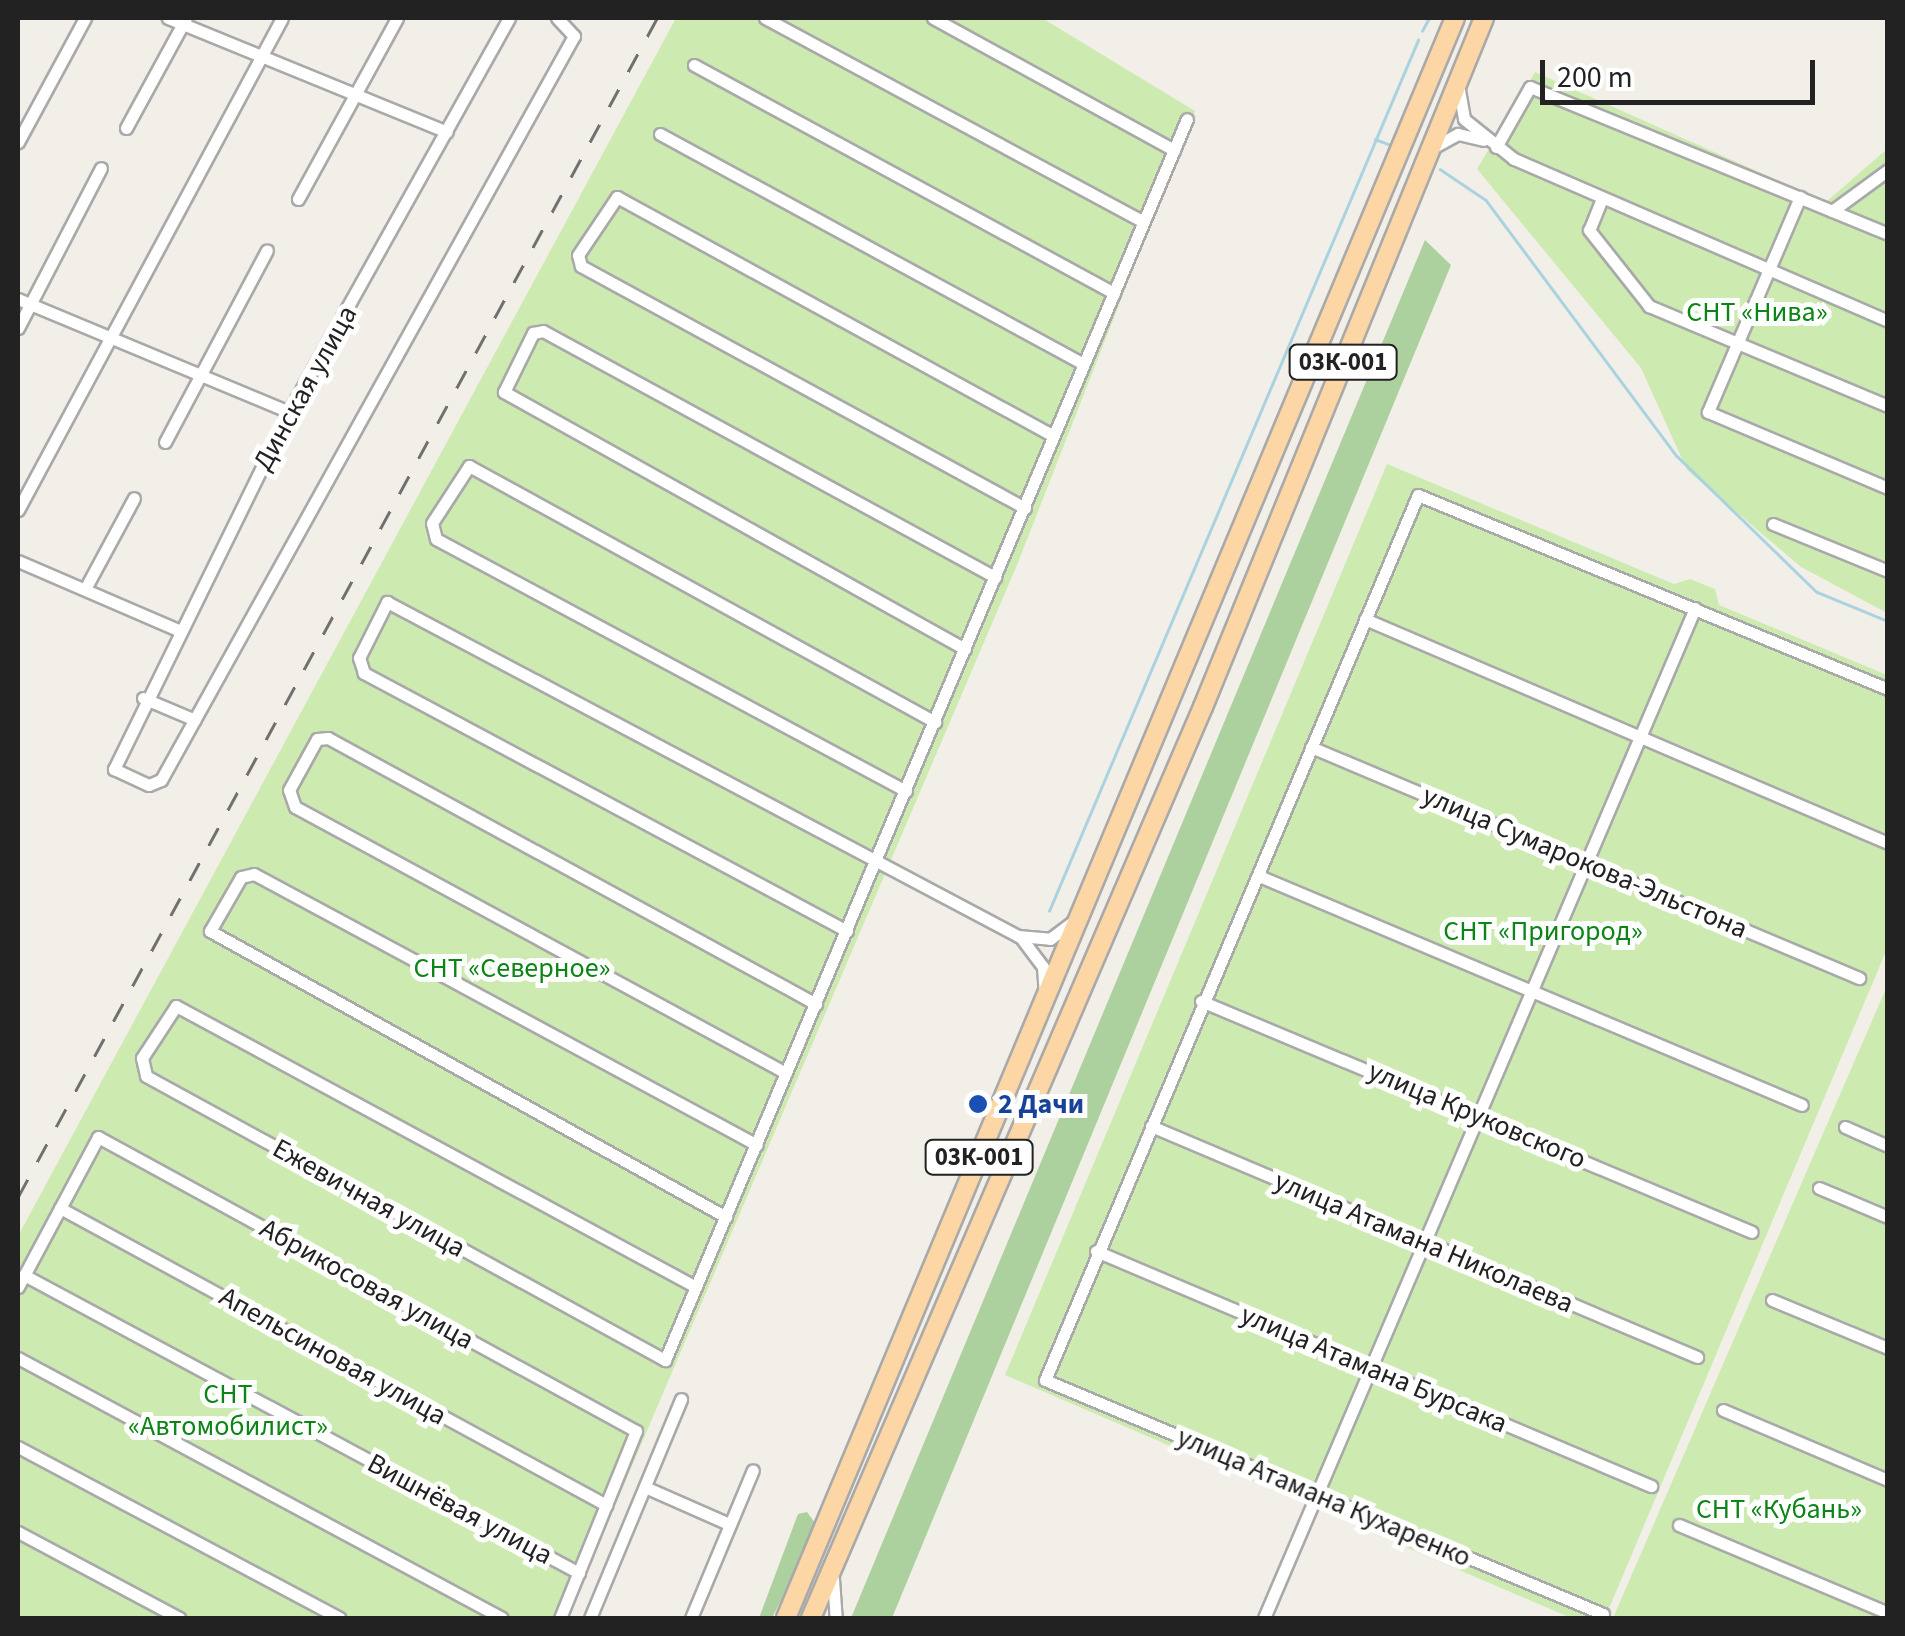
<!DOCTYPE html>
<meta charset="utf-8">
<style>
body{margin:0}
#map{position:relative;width:1905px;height:1636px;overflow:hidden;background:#f2efe9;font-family:"Source Sans 3",sans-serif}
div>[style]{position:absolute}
.grass>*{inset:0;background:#cdebb0}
.forest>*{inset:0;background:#add19e}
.stream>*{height:2.5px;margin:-1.25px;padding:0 1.25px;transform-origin:1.25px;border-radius:1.25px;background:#aad3df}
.roads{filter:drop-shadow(2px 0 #a9a9a9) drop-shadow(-2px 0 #a9a9a9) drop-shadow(0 2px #a9a9a9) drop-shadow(0 -2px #a9a9a9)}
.minor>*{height:11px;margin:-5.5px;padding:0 5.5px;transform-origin:5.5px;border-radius:5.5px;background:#fff}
.primary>*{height:18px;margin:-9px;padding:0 9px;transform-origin:9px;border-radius:9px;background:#fcd6a4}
.rail>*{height:2.5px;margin-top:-1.25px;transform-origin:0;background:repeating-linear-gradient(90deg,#707070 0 20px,transparent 0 40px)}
.dots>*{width:28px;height:28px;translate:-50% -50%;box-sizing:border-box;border:5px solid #fff;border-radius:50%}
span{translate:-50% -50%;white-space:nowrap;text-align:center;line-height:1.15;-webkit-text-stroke:10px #fff;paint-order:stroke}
.shield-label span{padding:2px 8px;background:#fff;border:2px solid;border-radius:8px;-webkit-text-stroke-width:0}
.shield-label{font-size:25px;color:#222;font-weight:700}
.park-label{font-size:28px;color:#0c8416}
.street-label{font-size:28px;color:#222}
.transit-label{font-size:28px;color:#164399;font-weight:700}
.left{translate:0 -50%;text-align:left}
.frame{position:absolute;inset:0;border:20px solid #222;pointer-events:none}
.scale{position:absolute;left:1540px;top:60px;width:275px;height:45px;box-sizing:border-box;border:5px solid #222;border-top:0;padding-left:12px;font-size:30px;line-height:35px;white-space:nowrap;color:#222;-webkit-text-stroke:8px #fff;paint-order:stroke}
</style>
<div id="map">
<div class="grass">
<i style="clip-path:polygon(676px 18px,1042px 18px,1195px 111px,1017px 565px,567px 1618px,18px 1618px,18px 1236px)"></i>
<i style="clip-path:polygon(1535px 72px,1826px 202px,1887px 149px,1887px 613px,1801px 567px,1687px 470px,1641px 368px,1477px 169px)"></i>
<i style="clip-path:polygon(1387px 464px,1674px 584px,1690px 579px,1715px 589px,1719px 605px,1887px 675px,1887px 949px,1605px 1618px,1571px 1618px,1005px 1375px)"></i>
<i style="clip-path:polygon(1887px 986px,1887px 1618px,1613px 1618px)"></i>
</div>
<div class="forest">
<i style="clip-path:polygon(1425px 240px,1451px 265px,892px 1618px,851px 1618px)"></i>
<i style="clip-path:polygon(807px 1512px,815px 1523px,784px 1594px,772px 1618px,759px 1618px,798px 1514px)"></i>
</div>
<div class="stream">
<i style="left:1422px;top:31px;width:15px;rotate:-62deg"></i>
<i style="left:1375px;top:139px;width:14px;rotate:21deg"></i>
<i style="left:1440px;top:169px;width:55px;rotate:34deg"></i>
<i style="left:1486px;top:200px;width:319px;rotate:53.3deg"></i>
<i style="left:1677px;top:456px;width:195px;rotate:44.2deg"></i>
<i style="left:1817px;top:592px;width:77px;rotate:22.2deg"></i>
<i style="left:1049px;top:911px;width:946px;rotate:-67.04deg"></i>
</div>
<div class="roads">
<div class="minor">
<i style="left:168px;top:18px;width:301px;rotate:22.2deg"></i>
<i style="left:509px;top:18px;width:451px;rotate:119.2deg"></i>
<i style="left:289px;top:412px;width:398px;rotate:116.1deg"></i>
<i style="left:114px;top:769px;width:38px;rotate:25deg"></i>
<i style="left:149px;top:785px;width:13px;rotate:-23deg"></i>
<i style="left:161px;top:780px;width:851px;rotate:-60.97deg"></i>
<i style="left:574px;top:36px;width:25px;rotate:-133deg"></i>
<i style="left:765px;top:18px;width:430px;rotate:28.3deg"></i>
<i style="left:933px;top:18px;width:275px;rotate:28.7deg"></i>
<i style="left:694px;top:65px;width:478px;rotate:28.5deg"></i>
<i style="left:1459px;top:90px;width:29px;rotate:80deg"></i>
<i style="left:1464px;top:119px;width:64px;rotate:38.7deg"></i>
<i style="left:1514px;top:159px;width:408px;rotate:23.4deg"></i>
<i style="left:126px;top:128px;width:125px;rotate:-61.4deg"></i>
<i style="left:660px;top:134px;width:482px;rotate:28.5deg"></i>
<i style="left:18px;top:142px;width:141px;rotate:-61.6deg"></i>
<i style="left:1436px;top:146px;width:25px;rotate:-29deg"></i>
<i style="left:1458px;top:134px;width:26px;rotate:13deg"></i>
<i style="left:1496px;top:147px;width:69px;rotate:-60.5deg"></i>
<i style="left:1530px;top:87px;width:387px;rotate:22.3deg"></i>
<i style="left:1800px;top:197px;width:234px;rotate:113.2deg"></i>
<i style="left:1708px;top:412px;width:195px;rotate:22.9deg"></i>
<i style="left:298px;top:199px;width:206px;rotate:-61.3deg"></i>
<i style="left:1601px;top:201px;width:31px;rotate:112deg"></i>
<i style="left:1589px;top:230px;width:97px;rotate:51.7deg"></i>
<i style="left:1649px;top:306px;width:259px;rotate:22.7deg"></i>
<i style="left:1832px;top:211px;width:69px;rotate:-36.2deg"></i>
<i style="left:18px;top:299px;width:294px;rotate:22.6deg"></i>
<i style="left:18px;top:328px;width:180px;rotate:-62.6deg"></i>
<i style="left:165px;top:442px;width:217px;rotate:-62deg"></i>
<i style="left:1025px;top:508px;width:506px;rotate:-151.41deg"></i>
<i style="left:581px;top:266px;width:11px;rotate:-105deg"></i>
<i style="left:578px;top:255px;width:70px;rotate:-56.1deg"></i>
<i style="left:617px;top:197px;width:497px;rotate:28.7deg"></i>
<i style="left:18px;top:510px;width:558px;rotate:-61.78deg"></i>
<i style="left:1773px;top:524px;width:124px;rotate:22.2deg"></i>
<i style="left:18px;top:561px;width:174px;rotate:23.3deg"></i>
<i style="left:85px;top:589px;width:103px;rotate:-61.7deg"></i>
<i style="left:1365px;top:619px;width:569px;rotate:23.19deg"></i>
<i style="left:965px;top:649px;width:528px;rotate:-150.86deg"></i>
<i style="left:504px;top:392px;width:66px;rotate:-63.8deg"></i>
<i style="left:533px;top:333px;width:10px;rotate:-11deg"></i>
<i style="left:543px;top:331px;width:515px;rotate:28.56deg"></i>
<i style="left:143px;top:698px;width:56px;rotate:22.9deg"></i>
<i style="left:1311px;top:747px;width:595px;rotate:22.86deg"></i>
<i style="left:906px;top:791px;width:533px;rotate:-151.8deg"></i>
<i style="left:436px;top:539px;width:16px;rotate:-104deg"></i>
<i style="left:432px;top:523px;width:68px;rotate:-57deg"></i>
<i style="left:469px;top:466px;width:532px;rotate:28.78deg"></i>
<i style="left:1259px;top:876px;width:589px;rotate:22.87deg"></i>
<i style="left:847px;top:931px;width:548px;rotate:-151.89deg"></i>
<i style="left:364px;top:673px;width:16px;rotate:-108deg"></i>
<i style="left:359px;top:658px;width:63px;rotate:-63.4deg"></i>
<i style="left:387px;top:602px;width:714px;rotate:27.89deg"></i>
<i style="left:1018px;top:936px;width:32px;rotate:5deg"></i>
<i style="left:1050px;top:939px;width:30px;rotate:-37deg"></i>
<i style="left:1022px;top:939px;width:35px;rotate:53deg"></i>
<i style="left:1043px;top:967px;width:26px;rotate:86deg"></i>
<i style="left:1201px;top:1001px;width:597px;rotate:22.75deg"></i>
<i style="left:786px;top:1073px;width:558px;rotate:-151.55deg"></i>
<i style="left:295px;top:807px;width:18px;rotate:-109deg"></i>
<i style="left:289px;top:790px;width:58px;rotate:-61.2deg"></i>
<i style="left:317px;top:739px;width:11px;rotate:-5deg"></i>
<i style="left:328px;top:738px;width:556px;rotate:28.59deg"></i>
<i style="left:1151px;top:1126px;width:593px;rotate:22.93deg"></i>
<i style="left:1845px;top:1127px;width:47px;rotate:23.8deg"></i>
<i style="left:1819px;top:1188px;width:75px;rotate:22.8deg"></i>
<i style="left:60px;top:1208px;width:622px;rotate:28.54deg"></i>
<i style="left:726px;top:1217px;width:590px;rotate:-151deg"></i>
<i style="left:210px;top:931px;width:62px;rotate:-60.1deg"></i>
<i style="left:241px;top:877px;width:13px;rotate:-13deg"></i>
<i style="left:254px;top:874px;width:571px;rotate:28.31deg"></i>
<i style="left:1096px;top:1251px;width:603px;rotate:22.95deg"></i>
<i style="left:24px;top:1275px;width:630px;rotate:28.23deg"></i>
<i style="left:18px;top:1287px;width:170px;rotate:-61.9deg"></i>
<i style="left:98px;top:1137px;width:613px;rotate:28.66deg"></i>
<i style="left:636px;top:1431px;width:202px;rotate:112.1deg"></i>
<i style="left:696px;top:1287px;width:591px;rotate:-151.61deg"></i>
<i style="left:176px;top:1006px;width:62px;rotate:123.2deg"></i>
<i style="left:142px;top:1058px;width:18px;rotate:77deg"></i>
<i style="left:146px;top:1076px;width:592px;rotate:28.69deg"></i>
<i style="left:665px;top:1360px;width:1346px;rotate:-67.19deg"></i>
<i style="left:1772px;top:1300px;width:126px;rotate:22.5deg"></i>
<i style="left:18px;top:1358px;width:549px;rotate:28.24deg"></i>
<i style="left:1723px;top:1410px;width:179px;rotate:23deg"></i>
<i style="left:18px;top:1447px;width:364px;rotate:28deg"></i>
<i style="left:645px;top:1487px;width:92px;rotate:23.8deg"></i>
<i style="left:1679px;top:1525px;width:227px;rotate:22.8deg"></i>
<i style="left:18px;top:1532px;width:183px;rotate:28.1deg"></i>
<i style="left:833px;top:1579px;width:39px;rotate:86deg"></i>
<i style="left:1603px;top:1614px;width:605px;rotate:-157.25deg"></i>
<i style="left:1045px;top:1380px;width:960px;rotate:-67.15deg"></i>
<i style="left:1418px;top:495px;width:508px;rotate:22.43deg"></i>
<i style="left:590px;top:1618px;width:237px;rotate:-67.4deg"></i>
<i style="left:691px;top:1618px;width:160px;rotate:-67.3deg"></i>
<i style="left:1264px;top:1618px;width:1098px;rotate:-66.89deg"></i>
</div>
<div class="primary">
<i style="left:786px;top:1618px;width:1734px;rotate:-67.31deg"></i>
<i style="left:811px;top:1618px;width:992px;rotate:-66.72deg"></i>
<i style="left:1203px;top:707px;width:744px;rotate:-67.81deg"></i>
</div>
</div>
<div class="rail">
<i style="left:18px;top:1197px;width:1341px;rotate:-61.54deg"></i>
</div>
<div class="dots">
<i style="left:978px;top:1104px;background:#1a4fb4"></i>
</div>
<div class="shield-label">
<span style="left:1343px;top:362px">03К-001</span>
<span style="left:979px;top:1157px">03К-001</span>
</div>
<div class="park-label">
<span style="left:1757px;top:312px">СНТ «Нива»</span>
<span style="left:1543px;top:931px">СНТ «Пригород»</span>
<span style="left:512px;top:968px">СНТ «Северное»</span>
<span style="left:228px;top:1410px">СНТ<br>«Автомобилист»</span>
<span style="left:1779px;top:1509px">СНТ «Кубань»</span>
</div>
<div class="street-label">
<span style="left:305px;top:388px;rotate:-61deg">Динская улица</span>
<span style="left:1585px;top:862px;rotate:23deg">улица Сумарокова-Эльстона</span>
<span style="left:1477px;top:1115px;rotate:23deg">улица Круковского</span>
<span style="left:369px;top:1198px;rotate:29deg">Ежевичная улица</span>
<span style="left:1424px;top:1242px;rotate:23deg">улица Атамана Николаева</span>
<span style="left:367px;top:1284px;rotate:29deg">Абрикосовая улица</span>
<span style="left:333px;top:1356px;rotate:29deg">Апельсиновая улица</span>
<span style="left:1374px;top:1369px;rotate:23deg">улица Атамана Бурсака</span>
<span style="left:1324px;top:1497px;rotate:23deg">улица Атамана Кухаренко</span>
<span style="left:460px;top:1509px;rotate:28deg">Вишнёвая улица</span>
</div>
<div class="transit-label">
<span class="left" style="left:998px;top:1104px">2 Дачи</span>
</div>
<div class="frame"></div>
<div class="scale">200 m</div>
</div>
